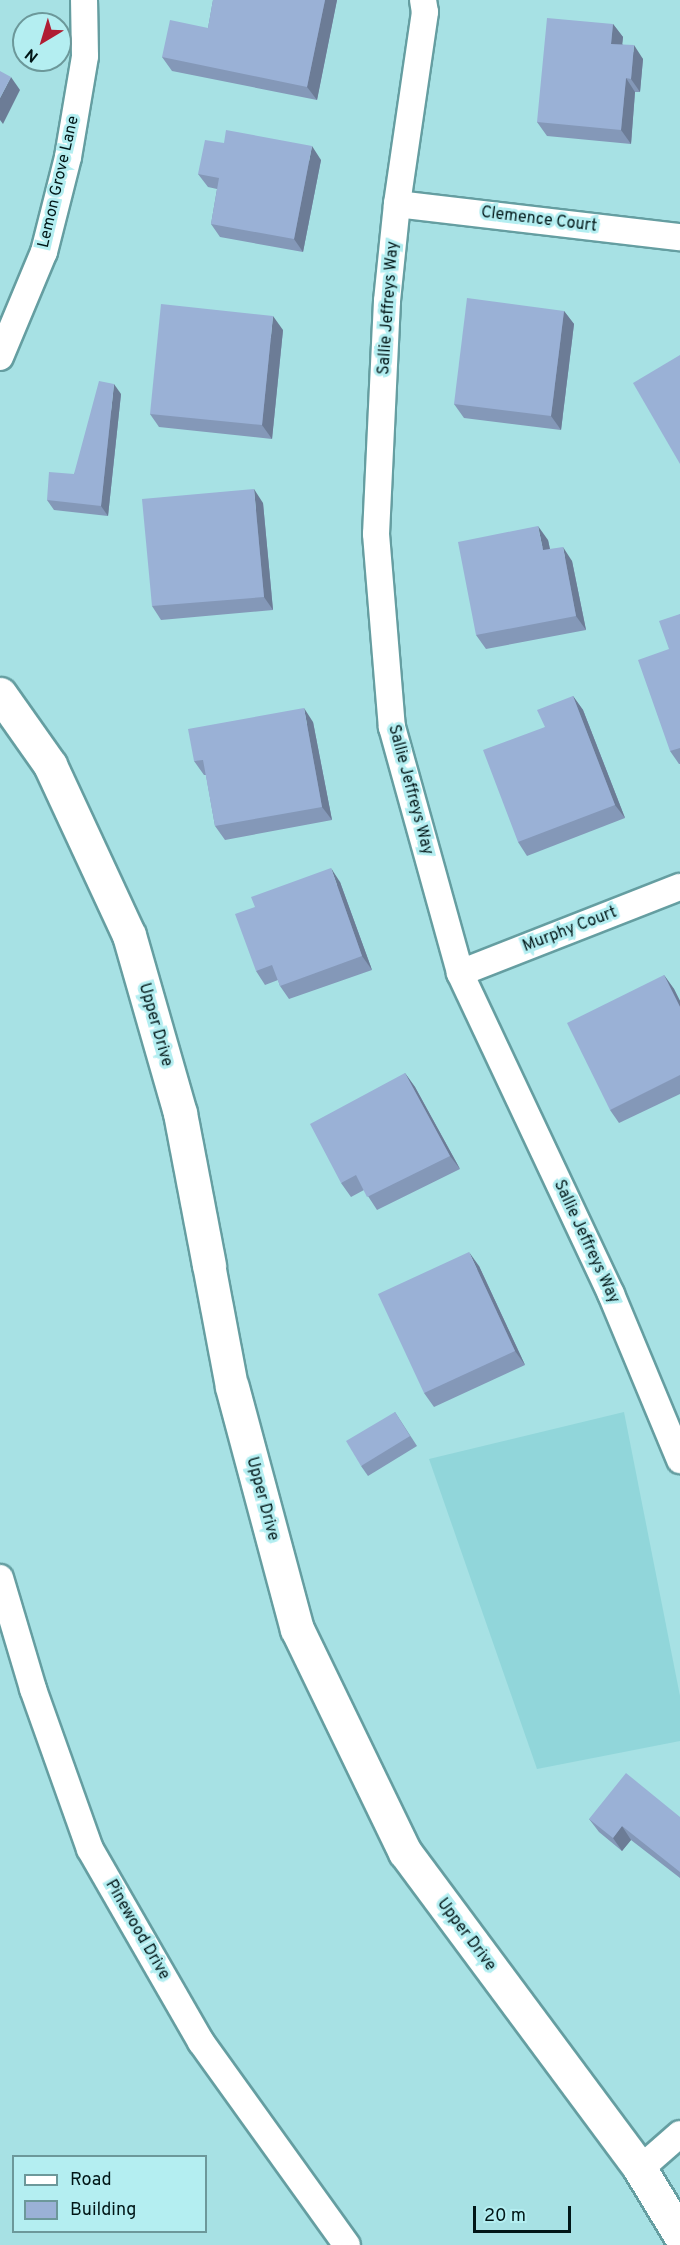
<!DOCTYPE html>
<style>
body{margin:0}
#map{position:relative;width:680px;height:2245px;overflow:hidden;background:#a7e1e4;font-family:Overpass,sans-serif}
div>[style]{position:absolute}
.built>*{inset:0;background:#91d6da}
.roads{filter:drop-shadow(2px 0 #659ea1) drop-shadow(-2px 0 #659ea1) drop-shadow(0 2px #659ea1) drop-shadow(0 -2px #659ea1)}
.minor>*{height:26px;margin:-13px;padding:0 13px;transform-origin:13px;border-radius:13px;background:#fff}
.tertiary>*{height:32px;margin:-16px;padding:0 16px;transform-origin:16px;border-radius:16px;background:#fff}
.secondary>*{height:33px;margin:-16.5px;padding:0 16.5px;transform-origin:16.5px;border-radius:16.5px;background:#fff}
.wall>*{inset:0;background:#8498b8}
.shaded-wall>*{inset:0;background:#6c7c96}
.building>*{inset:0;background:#9ab1d6}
span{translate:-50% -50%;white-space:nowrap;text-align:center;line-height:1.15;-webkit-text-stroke:6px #b4eef1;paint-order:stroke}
.street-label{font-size:16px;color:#011617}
.legend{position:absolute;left:12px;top:2155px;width:195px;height:78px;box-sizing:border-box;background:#b4eef1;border:2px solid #6c989a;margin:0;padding:8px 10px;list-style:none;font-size:18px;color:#011617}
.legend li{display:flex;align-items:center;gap:12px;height:30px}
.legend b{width:30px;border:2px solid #6c989a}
.north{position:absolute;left:12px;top:12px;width:60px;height:60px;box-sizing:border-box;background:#b4eef1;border:2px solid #6c989a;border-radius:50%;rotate:218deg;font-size:16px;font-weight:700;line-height:24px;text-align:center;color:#011617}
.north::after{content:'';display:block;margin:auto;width:21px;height:27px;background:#b01d33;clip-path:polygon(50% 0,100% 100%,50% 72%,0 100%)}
.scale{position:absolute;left:473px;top:2206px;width:98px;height:27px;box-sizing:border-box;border:3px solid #011617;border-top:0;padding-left:8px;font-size:18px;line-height:21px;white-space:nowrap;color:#011617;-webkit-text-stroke:4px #b4eef1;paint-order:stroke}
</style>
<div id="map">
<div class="built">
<i style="clip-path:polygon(624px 1412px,680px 1696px,680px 1741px,537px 1769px,429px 1459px)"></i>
</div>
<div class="roads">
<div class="minor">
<i style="left:423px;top:0;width:12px;rotate:81deg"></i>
<i style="left:425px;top:12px;width:194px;rotate:98.3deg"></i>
<i style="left:397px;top:204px;width:98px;rotate:95.9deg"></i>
<i style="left:387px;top:301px;width:233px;rotate:92.7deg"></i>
<i style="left:376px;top:534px;width:194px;rotate:85.3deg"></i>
<i style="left:392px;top:727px;width:255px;rotate:74.5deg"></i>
<i style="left:460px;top:973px;width:355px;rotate:64.8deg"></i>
<i style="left:611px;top:1294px;width:180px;rotate:67.4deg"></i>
<i style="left:397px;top:204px;width:285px;rotate:6.7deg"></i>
<i style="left:0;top:357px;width:114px;rotate:-67.3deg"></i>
<i style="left:44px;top:252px;width:98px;rotate:-75.8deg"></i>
<i style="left:68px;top:157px;width:102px;rotate:-80.4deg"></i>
<i style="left:85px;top:56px;width:56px;rotate:-91deg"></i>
<i style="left:460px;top:973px;width:236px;rotate:-21.4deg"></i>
<i style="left:0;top:1578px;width:116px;rotate:73.4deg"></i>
<i style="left:33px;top:1689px;width:170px;rotate:70.4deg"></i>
<i style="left:90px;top:1849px;width:223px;rotate:60.1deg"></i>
<i style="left:201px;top:2042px;width:250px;rotate:54.3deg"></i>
<i style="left:640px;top:2169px;width:53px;rotate:-41.2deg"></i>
</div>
<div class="tertiary">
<i style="left:209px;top:1265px;width:124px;rotate:79.3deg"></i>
</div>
<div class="secondary">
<i style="left:0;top:694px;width:87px;rotate:54.8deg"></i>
<i style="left:50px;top:765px;width:187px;rotate:65.1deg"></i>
<i style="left:129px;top:935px;width:185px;rotate:74deg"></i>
<i style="left:180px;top:1113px;width:155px;rotate:79.2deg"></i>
<i style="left:232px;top:1387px;width:251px;rotate:75deg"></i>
<i style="left:297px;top:1629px;width:248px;rotate:64.2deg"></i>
<i style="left:405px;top:1852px;width:395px;rotate:53.4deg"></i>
<i style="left:640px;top:2169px;width:77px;rotate:58.8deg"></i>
</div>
</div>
<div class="wall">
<i style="clip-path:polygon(213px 0,337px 0,317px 100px,172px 71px,162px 57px,208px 28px)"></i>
<i style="clip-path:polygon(613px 24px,623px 37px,622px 44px,643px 59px,640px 92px,635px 92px,631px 144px,547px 136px,537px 122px)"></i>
<i style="clip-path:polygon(321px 160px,303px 252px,220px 237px,211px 224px,217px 189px,208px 187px,198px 174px)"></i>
<i style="clip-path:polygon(564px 311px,574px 324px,561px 430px,464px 418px,454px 404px)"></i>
<i style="clip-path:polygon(283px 330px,272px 439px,159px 427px,150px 414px)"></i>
<i style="clip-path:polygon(121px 394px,108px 516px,54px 510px,47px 500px,74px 474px)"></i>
<i style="clip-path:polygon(263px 503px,273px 610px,161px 620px,152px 606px)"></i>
<i style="clip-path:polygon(548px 540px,550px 549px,572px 561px,586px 630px,486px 649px,476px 635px)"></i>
<i style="clip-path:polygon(680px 614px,680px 764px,679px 764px,670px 751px,669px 649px)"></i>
<i style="clip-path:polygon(573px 696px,583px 710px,625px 818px,527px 856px,518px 842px,545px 727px)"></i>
<i style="clip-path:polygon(313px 722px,332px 820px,225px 840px,215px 826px,206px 775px,204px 775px,194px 761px)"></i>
<i style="clip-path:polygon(340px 882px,372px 970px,289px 999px,280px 986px,278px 980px,265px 985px,256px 971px)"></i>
<i style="clip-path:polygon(664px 975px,674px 989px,680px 1001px,680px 1094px,619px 1123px,610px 1110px)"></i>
<i style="clip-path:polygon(405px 1073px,415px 1087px,460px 1169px,377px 1210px,364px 1190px,351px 1197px,341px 1183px)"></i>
<i style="clip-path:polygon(479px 1266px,525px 1365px,434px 1407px,424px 1393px)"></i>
<i style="clip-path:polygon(395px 1412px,417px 1446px,368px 1476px,361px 1466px)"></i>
<i style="clip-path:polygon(680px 1817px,680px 1878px,631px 1840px,622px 1851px,599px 1832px,589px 1819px)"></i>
</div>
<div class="shaded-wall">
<i style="clip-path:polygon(325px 0,337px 0,317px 100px,307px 87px)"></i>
<i style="clip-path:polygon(613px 24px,623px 37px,621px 57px,611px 44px)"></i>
<i style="clip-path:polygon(634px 45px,643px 59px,640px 92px,631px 79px)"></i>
<i style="clip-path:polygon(11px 77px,20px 90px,3px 124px,0 120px,0 98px)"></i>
<i style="clip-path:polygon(626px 78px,635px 92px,631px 144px,621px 130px)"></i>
<i style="clip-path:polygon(312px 146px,321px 160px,303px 252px,294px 239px)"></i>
<i style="clip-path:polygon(564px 311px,574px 324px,561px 430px,551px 416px)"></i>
<i style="clip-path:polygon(273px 316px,283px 330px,272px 439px,262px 425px)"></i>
<i style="clip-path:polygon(114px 384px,121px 394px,108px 516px,101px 506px)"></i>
<i style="clip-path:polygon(254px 489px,263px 503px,273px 610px,264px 597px)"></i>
<i style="clip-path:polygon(538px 526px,548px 540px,553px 564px,543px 550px)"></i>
<i style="clip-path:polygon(563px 547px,572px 561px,586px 630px,576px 616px)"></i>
<i style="clip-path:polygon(573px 696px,583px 710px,625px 818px,615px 805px)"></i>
<i style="clip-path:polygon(304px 708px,313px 722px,332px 820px,322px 807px)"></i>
<i style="clip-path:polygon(331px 868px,340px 882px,372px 970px,362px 956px)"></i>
<i style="clip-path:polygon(664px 975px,674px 989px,680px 1001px,680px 1007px)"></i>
<i style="clip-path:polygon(405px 1073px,415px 1087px,460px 1169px,450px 1156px)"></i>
<i style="clip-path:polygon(469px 1252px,479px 1266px,525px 1365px,515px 1351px)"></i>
<i style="clip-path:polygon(622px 1826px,631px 1840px,622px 1851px,613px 1838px)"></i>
</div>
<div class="building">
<i style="clip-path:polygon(213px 0,325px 0,307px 87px,162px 57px,170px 20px,208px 28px)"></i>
<i style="clip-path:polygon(547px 18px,613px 24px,611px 44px,634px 45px,631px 79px,626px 78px,621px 130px,537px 122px)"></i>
<i style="clip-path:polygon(0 71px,11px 77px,0 98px)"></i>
<i style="clip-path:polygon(226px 130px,312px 146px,294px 239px,211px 224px,219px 178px,198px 174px,205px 140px,224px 143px)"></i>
<i style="clip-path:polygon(467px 298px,564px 311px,551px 416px,454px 404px)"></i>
<i style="clip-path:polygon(161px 304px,273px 316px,262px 425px,150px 414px)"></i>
<i style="clip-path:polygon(680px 355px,680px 464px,633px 383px)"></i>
<i style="clip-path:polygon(99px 381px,114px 384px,101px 506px,47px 500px,49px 472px,74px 474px)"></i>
<i style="clip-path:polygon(254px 489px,264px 597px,152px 606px,142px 499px)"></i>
<i style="clip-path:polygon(538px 526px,543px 550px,563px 547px,576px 616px,476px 635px,458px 542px)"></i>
<i style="clip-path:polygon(680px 614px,680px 748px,670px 751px,638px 660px,669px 649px,659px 621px)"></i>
<i style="clip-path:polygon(573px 696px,615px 805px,518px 842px,483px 750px,545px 727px,537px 710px)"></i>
<i style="clip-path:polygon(304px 708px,322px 807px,215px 826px,203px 760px,194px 761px,188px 729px)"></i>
<i style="clip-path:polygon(331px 868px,362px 956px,280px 986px,272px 965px,256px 971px,235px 914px,255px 907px,251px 897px)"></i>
<i style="clip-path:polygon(664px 975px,680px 1007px,680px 1075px,610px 1110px,567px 1023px)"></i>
<i style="clip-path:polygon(405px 1073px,450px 1156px,367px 1197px,356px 1175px,341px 1183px,310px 1124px)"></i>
<i style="clip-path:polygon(469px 1252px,515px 1351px,424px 1393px,378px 1294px)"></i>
<i style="clip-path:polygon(395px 1412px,410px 1436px,361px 1466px,346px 1441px)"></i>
<i style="clip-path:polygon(626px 1773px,680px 1817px,680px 1872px,622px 1826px,613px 1838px,589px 1819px)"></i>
</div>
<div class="street-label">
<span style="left:59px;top:182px;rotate:-77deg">Lemon Grove Lane</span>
<span style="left:539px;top:220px;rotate:7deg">Clemence Court</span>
<span style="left:389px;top:308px;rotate:-86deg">Sallie Jeffreys Way</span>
<span style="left:410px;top:790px;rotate:75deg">Sallie Jeffreys Way</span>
<span style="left:570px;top:930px;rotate:-21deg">Murphy Court</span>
<span style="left:155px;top:1025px;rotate:74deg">Upper Drive</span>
<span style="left:586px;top:1242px;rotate:65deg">Sallie Jeffreys Way</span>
<span style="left:262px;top:1499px;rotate:75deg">Upper Drive</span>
<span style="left:137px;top:1930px;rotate:60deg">Pinewood Drive</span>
<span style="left:466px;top:1935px;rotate:53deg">Upper Drive</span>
</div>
<ul class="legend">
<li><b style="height:8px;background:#fff"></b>Road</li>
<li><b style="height:16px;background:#9ab1d6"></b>Building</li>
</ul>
<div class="north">N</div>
<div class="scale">20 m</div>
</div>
